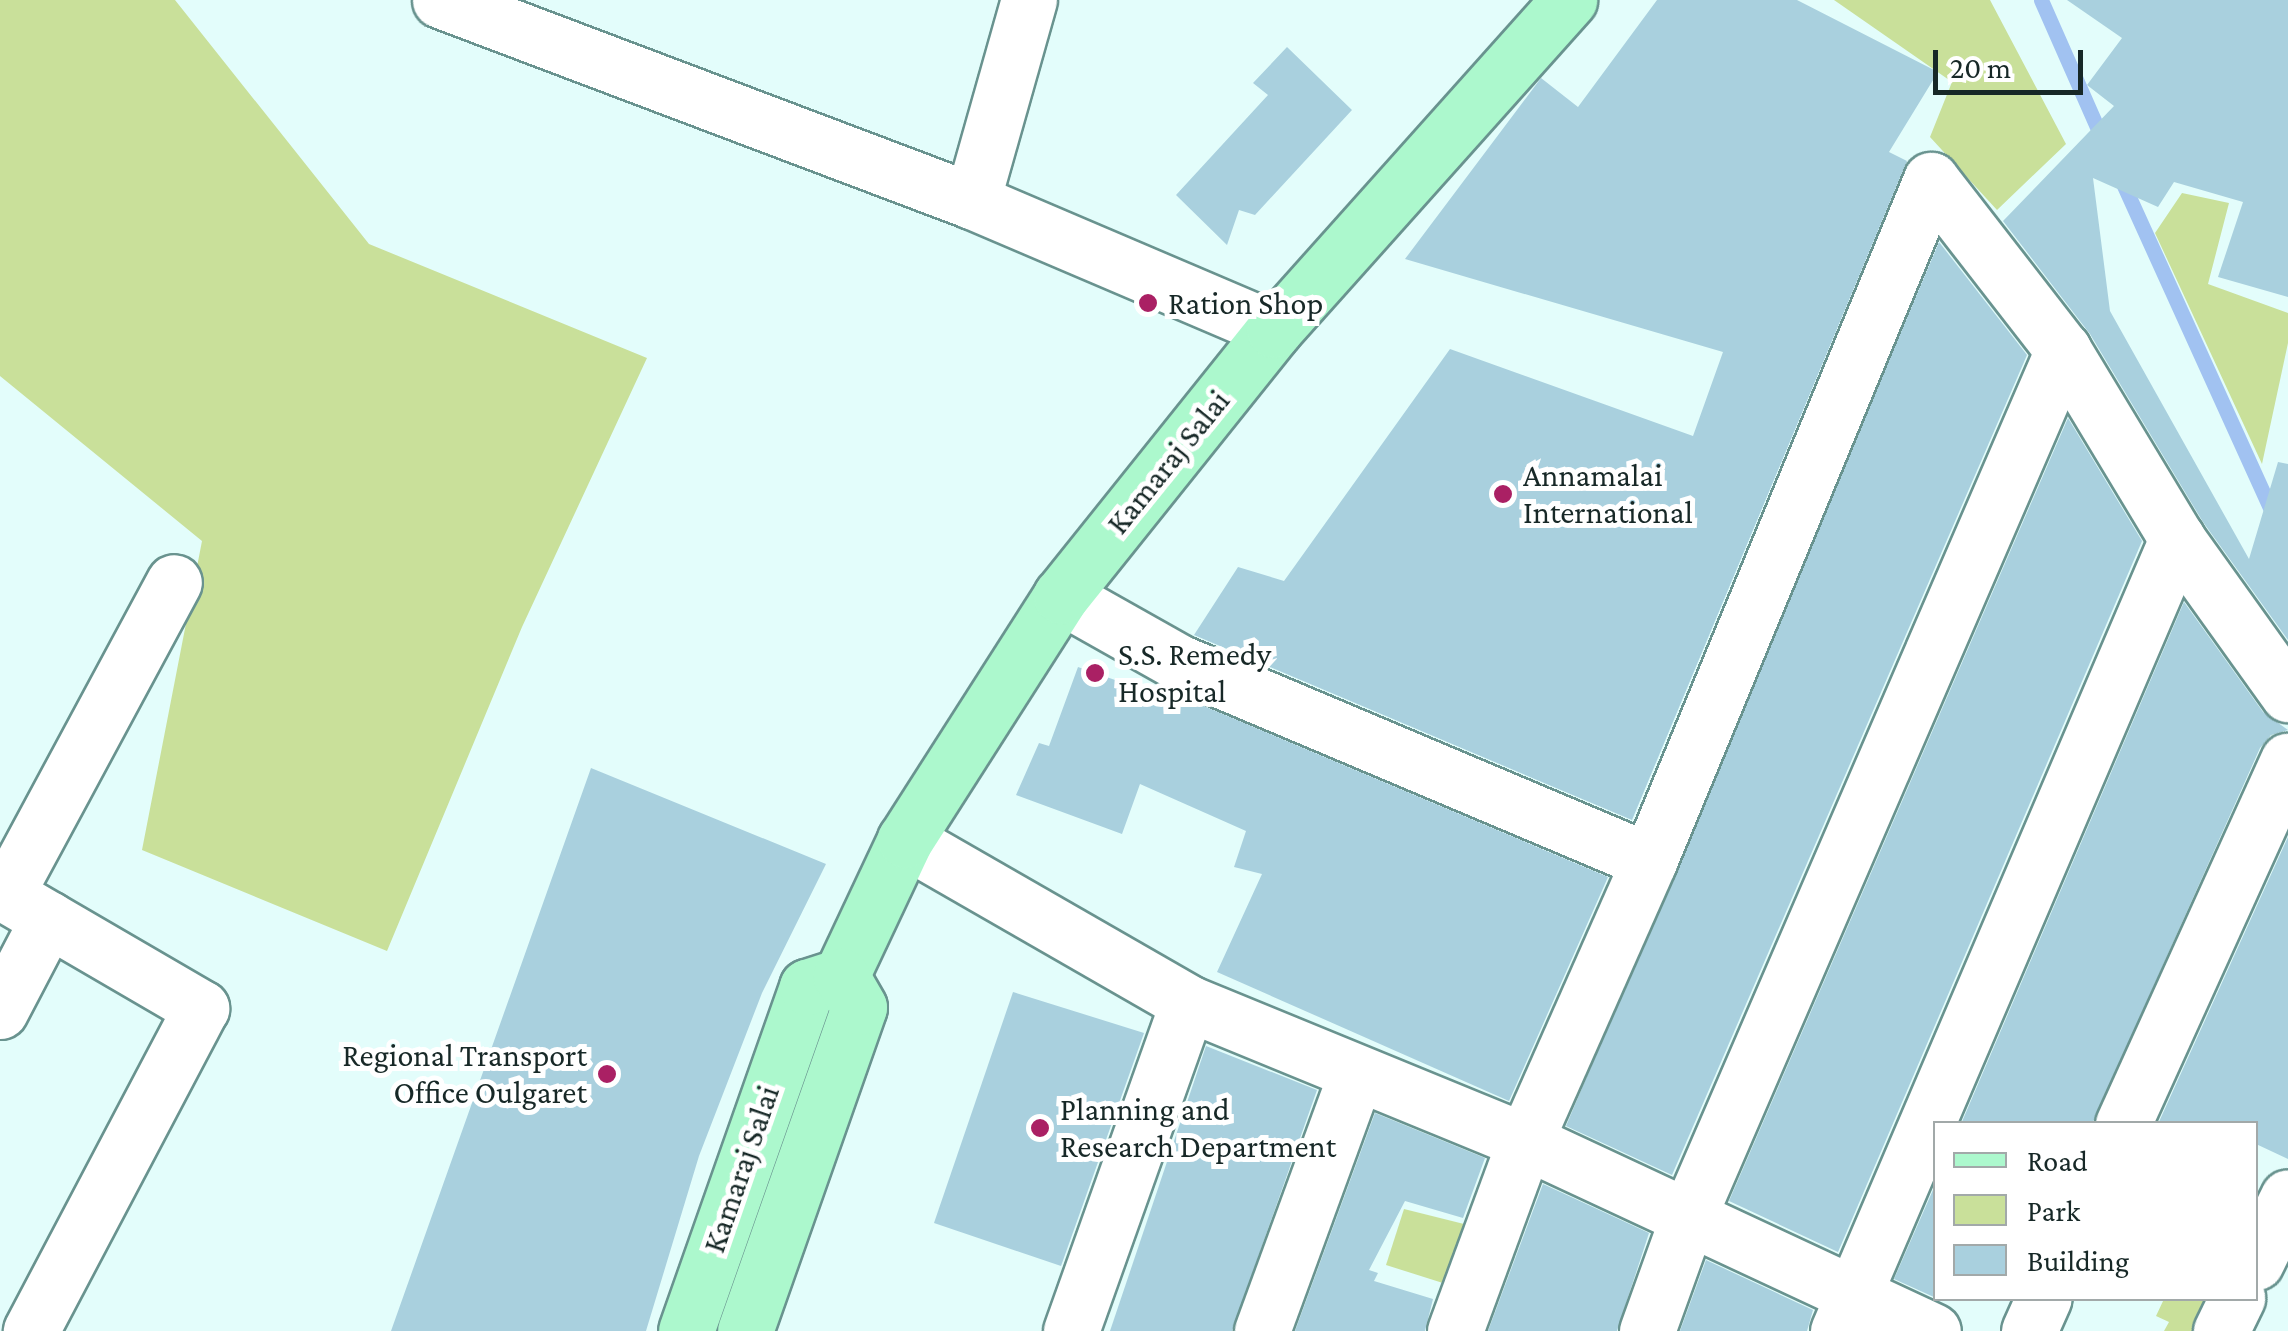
<!DOCTYPE html>
<style>
body{margin:0}
#map{position:relative;width:2288px;height:1331px;overflow:hidden;background:#e3fdfb;font-family:"Crimson Pro",serif}
div>[style]{position:absolute}
.green>*{inset:0;background:#c9e09a}
.stream>*{height:15px;margin:-7.5px;padding:0 7.5px;transform-origin:7.5px;border-radius:7.5px;background:#a1c2f1}
.building>*{inset:0;background:#a9d0de}
.roads{filter:drop-shadow(2px 0 #69938f) drop-shadow(-2px 0 #69938f) drop-shadow(0 2px #69938f) drop-shadow(0 -2px #69938f)}
.minor>*{height:55px;margin:-27.5px;padding:0 27.5px;transform-origin:27.5px;border-radius:27.5px;background:#fff}
.major>*{height:55px;margin:-27.5px;padding:0 27.5px;transform-origin:27.5px;border-radius:27.5px;background:#acf8cd}
.dots>*{width:28px;height:28px;translate:-50% -50%;box-sizing:border-box;border:5px solid #fff;border-radius:50%}
span{translate:-50% -50%;white-space:nowrap;text-align:center;line-height:1.15;-webkit-text-stroke:10px #fff;paint-order:stroke}
.poi-label{font-size:32px;color:#172827}
.left{translate:0 -50%;text-align:left}
.right{translate:-100% -50%;text-align:right}
.street-label{font-size:32px;color:#172827}
.legend{position:absolute;left:1933px;top:1121px;width:325px;height:180px;box-sizing:border-box;background:#fff;border:2px solid #a2a9a9;margin:0;padding:12px 18px;list-style:none;font-size:30px;color:#172827}
.legend li{display:flex;align-items:center;gap:20px;height:50px}
.legend b{width:50px;border:2px solid #a2a9a9}
.scale{position:absolute;left:1933px;top:50px;width:150px;height:45px;box-sizing:border-box;border:5px solid #172827;border-top:0;padding-left:12px;font-size:30px;line-height:35px;white-space:nowrap;color:#172827;-webkit-text-stroke:8px #fff;paint-order:stroke}
</style>
<div id="map">
<div class="green">
<i style="clip-path:polygon(0 0,175px 0,369px 244px,647px 358px,522px 627px,387px 951px,142px 850px,202px 541px,0 376px)"></i>
<i style="clip-path:polygon(1834px 0,1990px 0,2066px 144px,1997px 210px,1930px 137px,1952px 82px)"></i>
<i style="clip-path:polygon(2182px 193px,2229px 203px,2208px 284px,2288px 313px,2288px 343px,2262px 464px,2155px 233px)"></i>
<i style="clip-path:polygon(1404px 1209px,1472px 1226px,1446px 1284px,1386px 1265px)"></i>
<i style="clip-path:polygon(2164px 1299px,2225px 1299px,2210px 1331px,2164px 1331px,2169px 1322px,2156px 1316px)"></i>
</div>
<div class="stream">
<i style="left:2041px;top:0;width:156px;rotate:66.2deg"></i>
<i style="left:2120px;top:177px;width:406px;rotate:65.6deg"></i>
</div>
<div class="building">
<i style="clip-path:polygon(1657px 0,1797px 0,1938px 72px,1889px 152px,1907px 161px,1632px 820px,1194px 635px,1238px 567px,1284px 581px,1450px 349px,1693px 436px,1723px 352px,1405px 259px,1541px 78px,1578px 107px)"></i>
<i style="clip-path:polygon(2067px 0,2288px 0,2288px 297px,2218px 277px,2243px 202px,2174px 182px,2158px 207px,2093px 178px,2110px 311px,2249px 559px,2278px 462px,2288px 464px,2288px 640px,2203px 522px,2090px 334px,2003px 221px,2114px 106px,2087px 85px,2122px 38px)"></i>
<i style="clip-path:polygon(1287px 47px,1352px 110px,1255px 215px,1239px 210px,1227px 245px,1176px 195px,1268px 95px,1253px 83px)"></i>
<i style="clip-path:polygon(1939px 242px,2027px 355px,1672px 1175px,1566px 1126px)"></i>
<i style="clip-path:polygon(2068px 418px,2142px 541px,1838px 1252px,1729px 1201px)"></i>
<i style="clip-path:polygon(2184px 602px,2263px 712px,2288px 730px,2271px 735px,2260px 748px,2092px 1124px,1961px 1124px)"></i>
<i style="clip-path:polygon(1078px 667px,1155px 694px,1159px 687px,1608px 877px,1509px 1101px,1217px 972px,1262px 874px,1234px 867px,1246px 831px,1140px 784px,1122px 834px,1016px 795px,1039px 743px,1049px 746px)"></i>
<i style="clip-path:polygon(591px 768px,826px 864px,762px 993px,699px 1156px,646px 1331px,391px 1331px)"></i>
<i style="clip-path:polygon(2288px 837px,2288px 1159px,2256px 1144px,2256px 1124px,2158px 1124px)"></i>
<i style="clip-path:polygon(1013px 992px,1144px 1033px,1061px 1266px,934px 1223px)"></i>
<i style="clip-path:polygon(1206px 1046px,1317px 1090px,1232px 1331px,1110px 1331px)"></i>
<i style="clip-path:polygon(1375px 1113px,1485px 1158px,1463px 1218px,1405px 1201px,1369px 1270px,1378px 1273px,1374px 1281px,1433px 1299px,1425px 1331px,1295px 1331px)"></i>
<i style="clip-path:polygon(1936px 1183px,1936px 1298px,1894px 1279px)"></i>
<i style="clip-path:polygon(1543px 1184px,1649px 1233px,1617px 1331px,1488px 1331px)"></i>
<i style="clip-path:polygon(1706px 1260px,1813px 1310px,1807px 1331px,1680px 1331px)"></i>
</div>
<div class="roads">
<div class="minor">
<i style="left:440px;top:0;width:569px;rotate:20.7deg"></i>
<i style="left:972px;top:201px;width:328px;rotate:23.1deg"></i>
<i style="left:972px;top:201px;width:209px;rotate:-74.2deg"></i>
<i style="left:1061px;top:596px;width:134px;rotate:29.4deg"></i>
<i style="left:1178px;top:662px;width:511px;rotate:22.9deg"></i>
<i style="left:905px;top:840px;width:327px;rotate:29.9deg"></i>
<i style="left:1188px;top:1003px;width:364px;rotate:22.3deg"></i>
<i style="left:1525px;top:1141px;width:450px;rotate:25deg"></i>
<i style="left:0;top:891px;width:233px;rotate:30.2deg"></i>
<i style="left:201px;top:1008px;width:365px;rotate:117.8deg"></i>
<i style="left:6px;top:894px;width:354px;rotate:-61.7deg"></i>
<i style="left:0;top:1011px;width:104px;rotate:-62.4deg"></i>
<i style="left:2123px;top:1124px;width:399px;rotate:-65.6deg"></i>
<i style="left:2256px;top:1262px;width:72px;rotate:-63.8deg"></i>
<i style="left:1071px;top:1331px;width:348px;rotate:-70.4deg"></i>
<i style="left:1262px;top:1331px;width:274px;rotate:-69.9deg"></i>
<i style="left:1455px;top:1331px;width:202px;rotate:-69.8deg"></i>
<i style="left:1525px;top:1141px;width:306px;rotate:-66.1deg"></i>
<i style="left:1649px;top:861px;width:737px;rotate:-67.51deg"></i>
<i style="left:1931px;top:180px;width:215px;rotate:52.2deg"></i>
<i style="left:2063px;top:350px;width:221px;rotate:58.9deg"></i>
<i style="left:2177px;top:539px;width:191px;rotate:54.4deg"></i>
<i style="left:1647px;top:1331px;width:121px;rotate:-70.2deg"></i>
<i style="left:1688px;top:1217px;width:945px;rotate:-66.61deg"></i>
<i style="left:1838px;top:1331px;width:862px;rotate:-66.83deg"></i>
<i style="left:2029px;top:1331px;width:36px;rotate:-66deg"></i>
<i style="left:2221px;top:1331px;width:37px;rotate:-64deg"></i>
</div>
<div class="major">
<i style="left:686px;top:1331px;width:365px;rotate:-70.6deg"></i>
<i style="left:807px;top:987px;width:36px;rotate:-18deg"></i>
<i style="left:841px;top:976px;width:150px;rotate:-64.8deg"></i>
<i style="left:905px;top:840px;width:290px;rotate:-57.4deg"></i>
<i style="left:1061px;top:596px;width:341px;rotate:-51.3deg"></i>
<i style="left:1274px;top:330px;width:443px;rotate:-48.2deg"></i>
<i style="left:745px;top:1331px;width:343px;rotate:-70.6deg"></i>
<i style="left:859px;top:1007px;width:36px;rotate:-120deg"></i>
</div>
</div>
<div class="dots">
<i style="left:1148px;top:303px;background:#aa2064"></i>
<i style="left:1503px;top:494px;background:#aa2064"></i>
<i style="left:1095px;top:673px;background:#aa2064"></i>
<i style="left:607px;top:1074px;background:#aa2064"></i>
<i style="left:1040px;top:1128px;background:#aa2064"></i>
</div>
<div class="poi-label">
<span class="left" style="left:1168px;top:303px">Ration Shop</span>
<span class="left" style="left:1523px;top:494px">Annamalai<br>International</span>
<span class="left" style="left:1118px;top:673px">S.S. Remedy<br>Hospital</span>
<span class="right" style="left:587px;top:1074px">Regional Transport<br>Office Oulgaret</span>
<span class="left" style="left:1060px;top:1128px">Planning and<br>Research Department</span>
</div>
<div class="street-label">
<span style="left:1168px;top:462px;rotate:-51deg">Kamaraj Salai</span>
<span style="left:741px;top:1169px;rotate:-71deg">Kamaraj Salai</span>
</div>
<ul class="legend">
<li><b style="height:12px;background:#acf8cd"></b>Road</li>
<li><b style="height:28px;background:#c9e09a"></b>Park</li>
<li><b style="height:28px;background:#a9d0de"></b>Building</li>
</ul>
<div class="scale">20 m</div>
</div>
